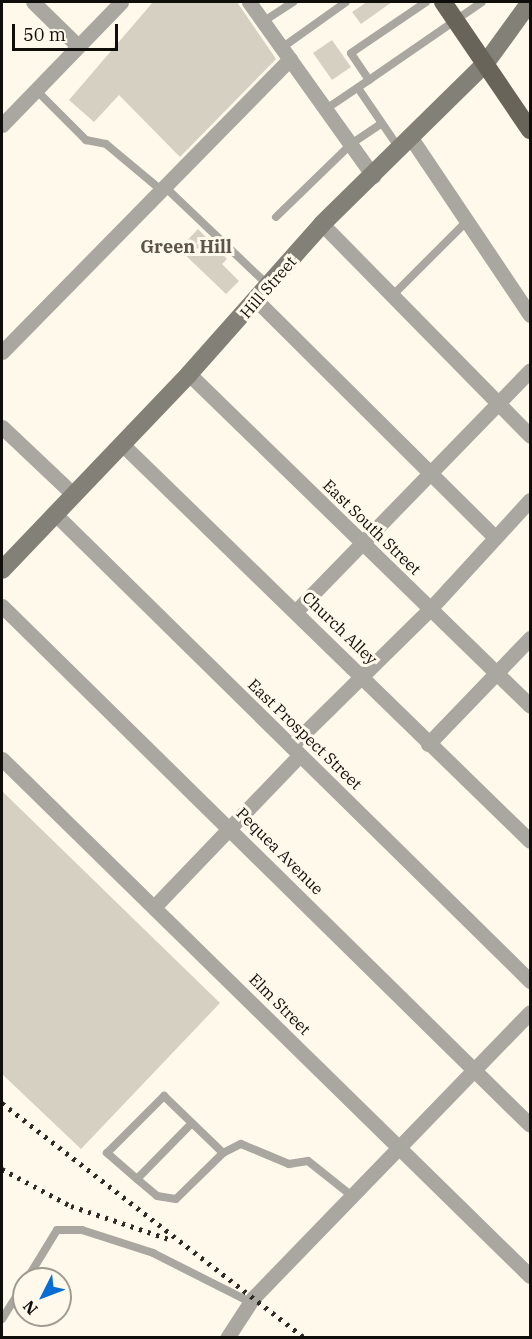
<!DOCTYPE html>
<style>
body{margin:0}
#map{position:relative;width:532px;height:1339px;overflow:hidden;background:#fff9eb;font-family:"IBM Plex Serif",serif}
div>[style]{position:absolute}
.building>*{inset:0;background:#d5d0c2}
.lane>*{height:8px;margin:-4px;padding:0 4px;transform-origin:4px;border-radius:4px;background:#aaa7a1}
.street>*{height:15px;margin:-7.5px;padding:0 7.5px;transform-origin:7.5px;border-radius:7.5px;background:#aaa7a1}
.secondary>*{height:18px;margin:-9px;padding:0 9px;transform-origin:9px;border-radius:9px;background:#838077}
.primary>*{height:18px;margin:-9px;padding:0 9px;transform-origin:9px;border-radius:9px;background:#68645a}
.rail>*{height:4.5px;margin-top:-2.25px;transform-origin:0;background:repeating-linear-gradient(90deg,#2f2c27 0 3px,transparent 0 9px)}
span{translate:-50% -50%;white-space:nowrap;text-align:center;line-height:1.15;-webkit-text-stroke:6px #fff9eb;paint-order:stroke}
.street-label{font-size:16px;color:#100e0a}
.neighbourhood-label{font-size:18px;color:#5a5549;font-weight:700}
.frame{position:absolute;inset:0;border:3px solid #100e0a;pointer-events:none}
.north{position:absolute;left:12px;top:1267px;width:60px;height:60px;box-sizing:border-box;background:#fff9eb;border:2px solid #9f9b91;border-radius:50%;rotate:228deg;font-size:16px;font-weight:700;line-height:24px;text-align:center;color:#100e0a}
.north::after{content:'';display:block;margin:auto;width:21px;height:27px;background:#086cd5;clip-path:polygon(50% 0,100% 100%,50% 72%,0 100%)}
.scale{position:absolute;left:12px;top:24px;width:106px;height:27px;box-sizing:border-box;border:3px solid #100e0a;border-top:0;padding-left:8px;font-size:18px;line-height:21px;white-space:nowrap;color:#100e0a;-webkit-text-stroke:4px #fff9eb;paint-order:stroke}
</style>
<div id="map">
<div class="building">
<i style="clip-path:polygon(153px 2px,237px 2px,276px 59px,180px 157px,119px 95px,94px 122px,69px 100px)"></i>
<i style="clip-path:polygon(367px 2px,392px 2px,361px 24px,352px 12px)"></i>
<i style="clip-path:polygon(332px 40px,351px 67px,332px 80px,313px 53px)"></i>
<i style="clip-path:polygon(198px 229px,227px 259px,222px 264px,239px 281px,226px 294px,179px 249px)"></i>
<i style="clip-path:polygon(2px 791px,220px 1003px,81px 1149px,2px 1074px)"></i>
</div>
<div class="lane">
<i style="left:264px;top:21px;width:35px;rotate:-33deg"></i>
<i style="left:283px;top:47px;width:77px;rotate:-35.5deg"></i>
<i style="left:369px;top:80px;width:137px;rotate:-34.6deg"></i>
<i style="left:358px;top:88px;width:73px;rotate:55.7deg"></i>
<i style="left:36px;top:90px;width:71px;rotate:45deg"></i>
<i style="left:86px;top:140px;width:20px;rotate:11deg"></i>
<i style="left:106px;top:144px;width:72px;rotate:39.9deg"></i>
<i style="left:326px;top:109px;width:52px;rotate:-34deg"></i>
<i style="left:369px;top:80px;width:32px;rotate:-124deg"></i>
<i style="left:351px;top:53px;width:91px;rotate:-34.2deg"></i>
<i style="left:165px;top:187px;width:142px;rotate:43.6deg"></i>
<i style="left:276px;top:217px;width:105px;rotate:-44.2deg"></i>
<i style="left:351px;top:144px;width:37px;rotate:-34deg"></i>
<i style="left:392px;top:296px;width:106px;rotate:-45deg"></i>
<i style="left:192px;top:1123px;width:78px;rotate:134.5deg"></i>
<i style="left:137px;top:1179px;width:40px;rotate:-139deg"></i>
<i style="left:107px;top:1153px;width:81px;rotate:-45deg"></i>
<i style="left:164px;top:1096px;width:82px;rotate:44deg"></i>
<i style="left:137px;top:1179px;width:26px;rotate:40deg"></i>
<i style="left:157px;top:1196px;width:19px;rotate:9deg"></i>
<i style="left:176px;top:1199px;width:66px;rotate:-44.4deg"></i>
<i style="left:223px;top:1153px;width:20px;rotate:-27deg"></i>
<i style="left:241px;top:1144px;width:52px;rotate:22.6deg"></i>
<i style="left:289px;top:1164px;width:19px;rotate:-9deg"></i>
<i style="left:308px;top:1161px;width:56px;rotate:38.5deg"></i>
<i style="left:27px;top:1279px;width:57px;rotate:-58.5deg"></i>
<i style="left:57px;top:1230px;width:25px"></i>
<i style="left:82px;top:1230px;width:75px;rotate:17.9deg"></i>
<i style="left:153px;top:1253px;width:109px;rotate:26.8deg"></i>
<i style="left:2px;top:1319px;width:41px;rotate:-57.8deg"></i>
</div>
<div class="street">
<i style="left:33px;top:2px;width:62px;rotate:44.3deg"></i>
<i style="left:249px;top:2px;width:214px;rotate:54.5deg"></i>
<i style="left:2px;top:125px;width:171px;rotate:-45.9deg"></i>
<i style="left:411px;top:138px;width:213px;rotate:56.1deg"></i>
<i style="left:322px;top:224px;width:297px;rotate:45.5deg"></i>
<i style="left:257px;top:301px;width:334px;rotate:44.8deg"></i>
<i style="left:2px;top:352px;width:411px;rotate:-45.5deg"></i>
<i style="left:189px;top:374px;width:476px;rotate:44.2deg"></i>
<i style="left:2px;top:427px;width:99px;rotate:43.4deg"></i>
<i style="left:122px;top:444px;width:569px;rotate:44.22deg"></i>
<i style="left:54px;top:513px;width:668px;rotate:44.51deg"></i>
<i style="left:2px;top:606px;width:740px;rotate:44.51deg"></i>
<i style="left:297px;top:610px;width:334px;rotate:-45.8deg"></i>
<i style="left:428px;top:744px;width:147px;rotate:-46.1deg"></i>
<i style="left:291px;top:746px;width:195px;rotate:-44.6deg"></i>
<i style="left:430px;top:609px;width:148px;rotate:-47.5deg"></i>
<i style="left:2px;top:759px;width:739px;rotate:44.4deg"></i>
<i style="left:155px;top:906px;width:209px;rotate:-46.2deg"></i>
<i style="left:227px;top:1338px;width:48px;rotate:-57deg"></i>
<i style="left:253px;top:1298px;width:398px;rotate:-45.9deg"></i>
</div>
<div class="secondary">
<i style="left:2px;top:570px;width:271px;rotate:-46.3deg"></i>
<i style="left:189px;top:374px;width:200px;rotate:-48.4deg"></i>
<i style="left:322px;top:224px;width:228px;rotate:-44.5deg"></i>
<i style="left:485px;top:64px;width:77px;rotate:-54deg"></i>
</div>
<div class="primary">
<i style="left:443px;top:2px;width:155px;rotate:55.8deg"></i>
</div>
<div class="rail">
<i style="left:2px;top:1103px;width:383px;rotate:37.8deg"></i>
<i style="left:2px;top:1169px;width:78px;rotate:28.2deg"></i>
<i style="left:71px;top:1206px;width:103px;rotate:18.6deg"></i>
</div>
<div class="street-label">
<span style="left:268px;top:287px;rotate:-49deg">Hill Street</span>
<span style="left:372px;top:527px;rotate:44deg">East South Street</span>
<span style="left:340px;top:628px;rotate:44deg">Church Alley</span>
<span style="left:305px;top:734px;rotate:44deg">East Prospect Street</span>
<span style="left:280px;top:851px;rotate:45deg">Pequea Avenue</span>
<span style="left:280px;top:1004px;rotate:45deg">Elm Street</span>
</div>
<div class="neighbourhood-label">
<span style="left:186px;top:247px">Green Hill</span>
</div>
<div class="frame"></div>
<div class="north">N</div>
<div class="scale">50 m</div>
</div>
